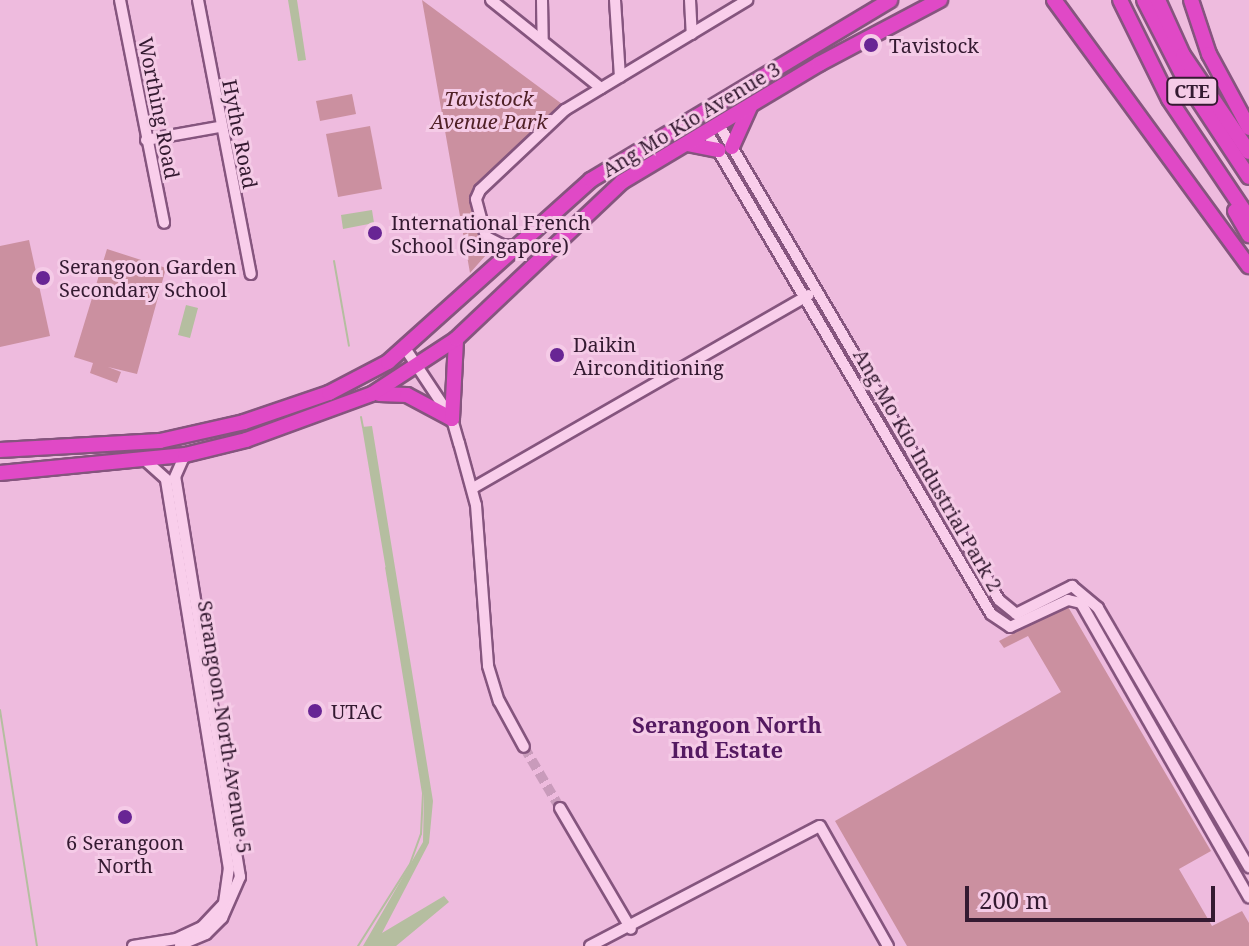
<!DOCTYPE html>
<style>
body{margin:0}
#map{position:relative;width:1249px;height:946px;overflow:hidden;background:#eebbde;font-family:"Noto Serif",serif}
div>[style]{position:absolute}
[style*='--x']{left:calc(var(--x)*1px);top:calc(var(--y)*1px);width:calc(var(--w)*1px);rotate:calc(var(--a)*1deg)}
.green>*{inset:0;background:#cb90a0}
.water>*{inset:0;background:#b5bea0}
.stream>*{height:2px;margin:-1px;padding:0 1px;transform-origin:1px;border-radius:1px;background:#b5bea0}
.minor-tunnel>*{height:10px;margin-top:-5px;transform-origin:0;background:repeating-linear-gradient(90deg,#c99bbb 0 10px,transparent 0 15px)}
.roads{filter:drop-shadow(2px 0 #85557e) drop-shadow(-2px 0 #85557e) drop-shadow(0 2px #85557e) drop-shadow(0 -2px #85557e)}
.minor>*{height:10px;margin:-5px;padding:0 5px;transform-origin:5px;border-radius:5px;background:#f9ceeb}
.highway>*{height:14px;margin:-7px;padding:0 7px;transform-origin:7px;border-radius:7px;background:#e049c6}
.dots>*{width:22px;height:22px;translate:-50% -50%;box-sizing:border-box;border:4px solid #f5cbe7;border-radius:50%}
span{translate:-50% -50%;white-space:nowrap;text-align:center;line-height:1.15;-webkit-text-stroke:6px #f5cbe7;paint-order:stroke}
.shield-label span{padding:2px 6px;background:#f5cbe7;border:2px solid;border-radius:6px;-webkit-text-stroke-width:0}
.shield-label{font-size:18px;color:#341a31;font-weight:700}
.poi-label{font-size:20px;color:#341a31}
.left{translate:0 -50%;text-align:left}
.park-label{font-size:20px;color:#502127;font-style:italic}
.street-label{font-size:20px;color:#341a31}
.neighbourhood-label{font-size:22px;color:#541961;font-weight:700}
.scale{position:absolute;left:965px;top:886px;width:250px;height:36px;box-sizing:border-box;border:4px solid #341a31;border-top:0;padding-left:10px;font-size:24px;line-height:28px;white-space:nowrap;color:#341a31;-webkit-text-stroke:6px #f5cbe7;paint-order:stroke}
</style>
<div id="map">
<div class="green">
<div style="clip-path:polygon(422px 0,562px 104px,473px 191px,479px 236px,494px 246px,470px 273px)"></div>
<div style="clip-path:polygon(352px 94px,356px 114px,320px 121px,316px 101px)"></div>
<div style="clip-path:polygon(370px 126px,382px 189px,338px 197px,326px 134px)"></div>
<div style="clip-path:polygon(29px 240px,50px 336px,0 347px,0 246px)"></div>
<div style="clip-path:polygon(107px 249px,166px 268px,137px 374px,108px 367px,121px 372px,117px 383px,90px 373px,93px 363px,74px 357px)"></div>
<div style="clip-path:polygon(1067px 605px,1211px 851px,1179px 869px,1212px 926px,1242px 911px,1249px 923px,1249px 946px,907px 946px,835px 821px,1061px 692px,1028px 636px,1004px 648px,999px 641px)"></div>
</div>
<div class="water">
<div style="clip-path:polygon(288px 0,297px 0,306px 60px,298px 61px)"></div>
<div style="clip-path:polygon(372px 210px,374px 223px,343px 229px,341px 215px)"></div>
<div style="clip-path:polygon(186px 305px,198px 308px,190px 338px,178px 335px)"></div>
<div style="clip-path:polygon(372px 426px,433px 801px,429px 843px,382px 933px,444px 896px,449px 902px,396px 946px,363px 946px,423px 842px,424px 796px,362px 427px)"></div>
</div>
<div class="stream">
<div style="--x:334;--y:261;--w:86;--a:80"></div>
<div style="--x:361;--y:417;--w:10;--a:79"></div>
<div style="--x:0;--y:710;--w:239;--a:81.1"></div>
<div style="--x:358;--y:946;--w:97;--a:-57.6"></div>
<div style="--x:410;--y:864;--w:32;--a:-70"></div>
<div style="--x:421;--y:834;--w:41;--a:-87.2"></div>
<div style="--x:423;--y:793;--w:228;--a:-99.3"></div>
</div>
<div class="minor-tunnel">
<div style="--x:524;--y:747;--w:71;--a:59.5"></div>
</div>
<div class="roads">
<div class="minor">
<div style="--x:120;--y:0;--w:227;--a:78.8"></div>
<div style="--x:198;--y:0;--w:279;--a:79.1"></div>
<div style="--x:491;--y:0;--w:141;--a:38.7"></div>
<div style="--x:542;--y:0;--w:39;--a:89"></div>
<div style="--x:615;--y:0;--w:77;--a:86.3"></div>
<div style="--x:690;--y:0;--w:34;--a:87"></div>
<div style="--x:719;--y:125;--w:551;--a:59.48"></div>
<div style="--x:999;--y:600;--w:22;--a:39"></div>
<div style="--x:1016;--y:614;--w:63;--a:-26.6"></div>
<div style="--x:1072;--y:586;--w:34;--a:40"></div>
<div style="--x:1098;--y:608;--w:300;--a:59.8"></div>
<div style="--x:707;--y:132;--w:559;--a:59.49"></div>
<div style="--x:991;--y:614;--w:23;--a:34"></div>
<div style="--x:1010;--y:627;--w:64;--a:-25"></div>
<div style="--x:1068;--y:600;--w:13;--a:13"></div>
<div style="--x:1081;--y:603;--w:339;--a:60.3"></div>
<div style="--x:146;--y:140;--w:74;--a:-10.1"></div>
<div style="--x:517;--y:245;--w:15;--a:180"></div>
<div style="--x:502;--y:245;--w:18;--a:-153"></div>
<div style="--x:486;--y:237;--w:39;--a:-105"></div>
<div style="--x:476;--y:199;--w:10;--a:-66"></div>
<div style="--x:480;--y:190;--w:117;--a:-43.3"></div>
<div style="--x:565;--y:110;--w:213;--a:-31.1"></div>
<div style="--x:405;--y:348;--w:85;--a:56.5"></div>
<div style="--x:452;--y:419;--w:25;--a:74"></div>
<div style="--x:459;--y:443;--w:64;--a:74.7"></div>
<div style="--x:476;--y:505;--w:161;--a:85.7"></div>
<div style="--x:488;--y:666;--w:37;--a:73"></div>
<div style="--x:499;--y:701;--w:52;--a:61.5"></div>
<div style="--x:473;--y:488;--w:387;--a:-29.9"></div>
<div style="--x:560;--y:808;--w:140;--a:59.6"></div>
<div style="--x:180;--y:945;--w:28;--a:-23"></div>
<div style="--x:206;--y:934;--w:23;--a:-45"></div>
<div style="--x:222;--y:918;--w:45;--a:-66.3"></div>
<div style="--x:240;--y:877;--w:405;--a:-99.2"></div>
<div style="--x:175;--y:477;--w:24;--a:-66"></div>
<div style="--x:133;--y:946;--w:44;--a:-9.2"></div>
<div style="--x:176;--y:939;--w:29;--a:-25"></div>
<div style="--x:202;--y:927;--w:33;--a:-47"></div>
<div style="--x:224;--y:903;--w:34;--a:-82"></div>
<div style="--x:229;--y:869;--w:395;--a:-99.2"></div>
<div style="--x:166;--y:479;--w:27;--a:-138"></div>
<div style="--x:590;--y:946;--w:259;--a:-27.6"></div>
<div style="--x:820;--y:826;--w:138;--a:60.5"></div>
</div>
<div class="highway">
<div style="--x:1054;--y:0;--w:330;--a:53.8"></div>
<div style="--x:1120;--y:0;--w:110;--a:63.7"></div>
<div style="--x:1169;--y:99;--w:143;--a:56.1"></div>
<div style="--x:1144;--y:0;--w:90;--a:62.9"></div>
<div style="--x:1185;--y:80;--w:116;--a:56.6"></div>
<div style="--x:1158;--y:0;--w:60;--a:65.6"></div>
<div style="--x:1183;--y:55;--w:117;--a:55.8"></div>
<div style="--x:1191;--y:0;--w:57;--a:71.6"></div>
<div style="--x:1209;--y:54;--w:84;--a:61.6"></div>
<div style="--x:687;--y:144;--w:32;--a:11"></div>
<div style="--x:732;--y:147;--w:44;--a:-65.8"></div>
<div style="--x:1235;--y:211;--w:28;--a:60"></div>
<div style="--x:379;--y:394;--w:28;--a:2"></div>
<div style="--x:407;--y:395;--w:51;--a:28.1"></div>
<div style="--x:452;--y:419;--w:80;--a:-87.1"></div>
<div style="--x:0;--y:450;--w:160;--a:-3.2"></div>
<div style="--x:160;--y:441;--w:86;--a:-12.7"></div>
<div style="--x:244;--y:422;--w:90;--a:-18.8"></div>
<div style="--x:329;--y:393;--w:67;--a:-27.7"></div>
<div style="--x:388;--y:362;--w:273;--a:-41.9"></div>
<div style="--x:591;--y:180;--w:349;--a:-31"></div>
<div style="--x:0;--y:473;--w:186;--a:-5.6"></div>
<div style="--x:185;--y:455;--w:63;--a:-13.8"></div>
<div style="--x:246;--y:440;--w:134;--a:-20.1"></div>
<div style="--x:372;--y:394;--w:100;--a:-33.2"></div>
<div style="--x:456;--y:339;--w:228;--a:-43.4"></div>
<div style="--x:622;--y:182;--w:230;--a:-30.9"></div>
<div style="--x:819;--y:64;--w:137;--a:-27.9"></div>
</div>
</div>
<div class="dots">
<div style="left:871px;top:45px;background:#682594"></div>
<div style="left:375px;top:233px;background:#682594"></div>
<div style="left:43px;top:278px;background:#682594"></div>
<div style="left:557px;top:355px;background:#682594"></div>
<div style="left:315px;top:711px;background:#682594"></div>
<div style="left:125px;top:817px;background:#682594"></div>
</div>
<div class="shield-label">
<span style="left:1192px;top:91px">CTE</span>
</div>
<div class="poi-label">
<span class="left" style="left:889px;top:45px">Tavistock</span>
<span class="left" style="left:391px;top:234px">International French<br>School (Singapore)</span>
<span class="left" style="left:59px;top:278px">Serangoon Garden<br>Secondary School</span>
<span class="left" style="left:573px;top:356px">Daikin<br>Airconditioning</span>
<span class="left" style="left:331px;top:711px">UTAC</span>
<span style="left:125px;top:854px">6 Serangoon<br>North</span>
</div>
<div class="park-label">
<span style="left:489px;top:110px">Tavistock<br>Avenue Park</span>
</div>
<div class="street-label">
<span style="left:159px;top:108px;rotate:79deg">Worthing Road</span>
<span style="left:691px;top:119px;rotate:-31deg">Ang Mo Kio Avenue 3</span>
<span style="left:240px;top:134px;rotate:79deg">Hythe Road</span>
<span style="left:928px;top:470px;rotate:60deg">Ang Mo Kio Industrial Park 2</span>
<span style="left:225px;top:727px;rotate:81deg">Serangoon North Avenue 5</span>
</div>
<div class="neighbourhood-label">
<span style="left:727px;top:737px">Serangoon North<br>Ind Estate</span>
</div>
<div class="scale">200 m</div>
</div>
